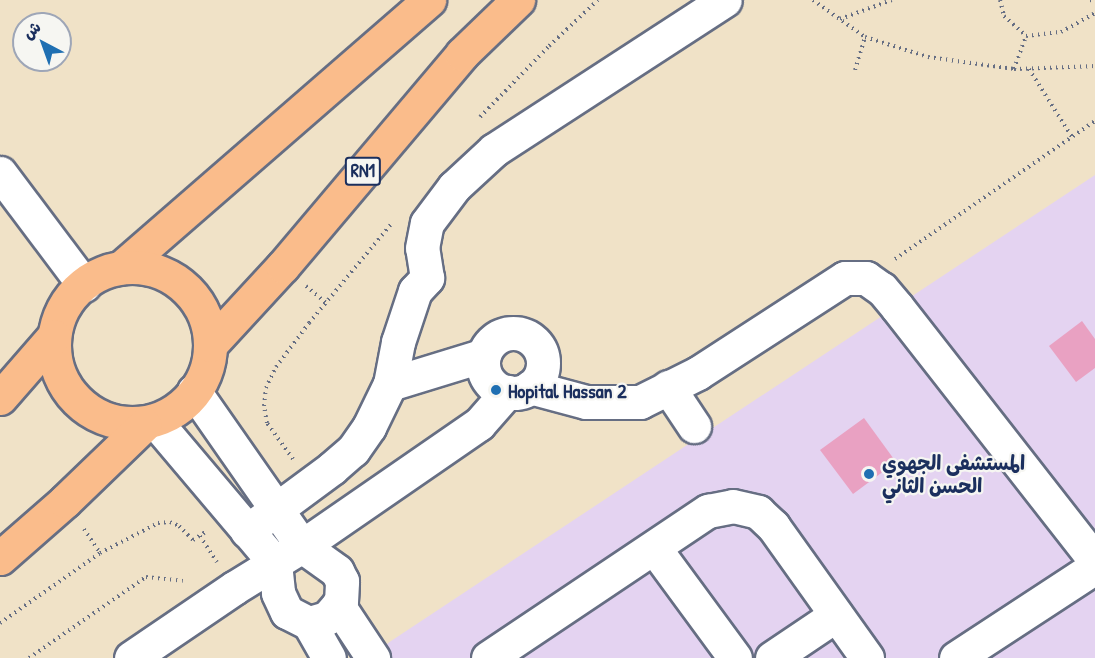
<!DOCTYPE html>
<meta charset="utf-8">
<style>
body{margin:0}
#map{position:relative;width:1095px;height:658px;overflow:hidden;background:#f0e2c7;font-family:"Patrick Hand","Playpen Sans Arabic",sans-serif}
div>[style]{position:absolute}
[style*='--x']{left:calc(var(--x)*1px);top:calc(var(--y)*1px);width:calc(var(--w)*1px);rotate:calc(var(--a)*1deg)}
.built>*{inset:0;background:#e4d3f1}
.building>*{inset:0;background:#e9a1c2}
.path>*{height:4px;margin-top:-2px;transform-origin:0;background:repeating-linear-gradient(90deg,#666e83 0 1.5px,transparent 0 6px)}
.roads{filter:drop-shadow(2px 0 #666e83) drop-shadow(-2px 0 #666e83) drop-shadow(0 2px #666e83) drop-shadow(0 -2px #666e83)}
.minor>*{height:33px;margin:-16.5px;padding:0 16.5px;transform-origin:16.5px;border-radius:16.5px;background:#fff}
.minor>.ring{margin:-16.5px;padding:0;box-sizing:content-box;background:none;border:33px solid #fff;border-radius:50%}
.highway>*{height:33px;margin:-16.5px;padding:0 16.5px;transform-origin:16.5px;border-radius:16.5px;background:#fabc8b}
.highway>.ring{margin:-16.5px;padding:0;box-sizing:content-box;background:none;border:33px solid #fabc8b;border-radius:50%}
.dots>*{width:16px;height:16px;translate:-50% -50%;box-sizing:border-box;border:3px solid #f6f6f2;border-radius:50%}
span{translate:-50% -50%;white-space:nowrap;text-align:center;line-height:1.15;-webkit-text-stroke:4.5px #f6f6f2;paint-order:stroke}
.shield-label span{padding:2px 4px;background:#f6f6f2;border:2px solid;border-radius:4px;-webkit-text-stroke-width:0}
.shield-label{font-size:18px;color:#1b2f5e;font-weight:700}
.poi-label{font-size:20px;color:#1b2f5e;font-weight:700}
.left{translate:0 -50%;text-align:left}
.north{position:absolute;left:12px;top:12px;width:60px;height:60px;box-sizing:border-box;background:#f6f6f2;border:2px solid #9ea6b7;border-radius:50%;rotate:319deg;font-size:16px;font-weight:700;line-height:24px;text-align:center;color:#1b2f5e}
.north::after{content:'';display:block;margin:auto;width:21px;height:27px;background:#1f6fb2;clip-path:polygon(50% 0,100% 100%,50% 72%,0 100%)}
</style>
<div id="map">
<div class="built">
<div style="clip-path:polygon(1095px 175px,1095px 658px,369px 658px,391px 641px)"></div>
</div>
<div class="building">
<div style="clip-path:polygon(1082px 321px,1095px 339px,1095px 368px,1076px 382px,1049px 346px)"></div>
<div style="clip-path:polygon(864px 418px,896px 462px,853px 494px,820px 450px)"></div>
</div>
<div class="path">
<div style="--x:813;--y:0;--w:64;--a:35.4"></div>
<div style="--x:865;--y:37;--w:66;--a:17.6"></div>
<div style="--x:928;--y:57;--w:87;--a:7.9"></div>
<div style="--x:1014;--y:69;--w:81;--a:-2.1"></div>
<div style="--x:1000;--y:0;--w:16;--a:76"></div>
<div style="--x:1004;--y:16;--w:30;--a:42"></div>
<div style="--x:1026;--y:36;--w:35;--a:-7"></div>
<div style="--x:1061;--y:32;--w:39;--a:-29"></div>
<div style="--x:1090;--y:0;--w:5;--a:11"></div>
<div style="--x:840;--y:19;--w:55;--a:-20.1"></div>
<div style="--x:1014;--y:69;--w:35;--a:-70"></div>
<div style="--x:1029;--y:69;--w:80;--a:57.7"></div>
<div style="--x:855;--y:70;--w:34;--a:-73"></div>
<div style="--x:480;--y:117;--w:99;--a:-45.8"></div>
<div style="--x:549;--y:46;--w:67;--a:-43.2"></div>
<div style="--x:895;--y:259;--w:243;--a:-34.6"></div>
<div style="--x:306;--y:286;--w:26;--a:40"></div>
<div style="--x:293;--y:459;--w:44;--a:-125.8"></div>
<div style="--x:267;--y:423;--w:17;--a:-100"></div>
<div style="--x:264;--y:406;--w:18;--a:-84"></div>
<div style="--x:266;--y:388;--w:23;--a:-65"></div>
<div style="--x:276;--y:367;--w:55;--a:-53.1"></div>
<div style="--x:309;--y:323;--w:131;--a:-50.3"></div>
<div style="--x:84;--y:529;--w:29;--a:56"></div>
<div style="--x:200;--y:536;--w:31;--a:57"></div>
<div style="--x:0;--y:623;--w:122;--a:-35"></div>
<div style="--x:100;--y:553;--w:65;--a:-27.3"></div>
<div style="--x:158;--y:523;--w:12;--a:-5"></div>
<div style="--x:170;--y:522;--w:10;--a:24"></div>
<div style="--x:179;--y:526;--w:20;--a:45"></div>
<div style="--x:193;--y:540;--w:17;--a:-33"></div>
<div style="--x:29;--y:658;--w:142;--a:-34.7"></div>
<div style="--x:146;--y:577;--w:37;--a:6"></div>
</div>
<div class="roads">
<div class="minor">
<div style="--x:0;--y:173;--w:140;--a:53.1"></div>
<div class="ring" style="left:483px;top:333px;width:27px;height:27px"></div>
<div style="--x:390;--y:384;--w:98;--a:-17.1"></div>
<div style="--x:530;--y:387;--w:58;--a:15"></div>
<div style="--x:586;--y:402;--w:54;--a:0"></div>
<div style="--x:640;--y:402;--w:65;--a:-26.6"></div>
<div style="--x:698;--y:373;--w:175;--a:-32.9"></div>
<div style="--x:845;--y:278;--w:21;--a:0"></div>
<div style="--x:866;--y:278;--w:19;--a:35"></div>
<div style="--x:882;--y:289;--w:23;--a:50"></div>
<div style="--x:897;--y:307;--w:321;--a:52"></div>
<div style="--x:668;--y:387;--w:47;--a:56.3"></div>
<div style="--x:155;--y:421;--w:186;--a:49.8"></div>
<div style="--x:275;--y:563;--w:30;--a:84"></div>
<div style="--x:278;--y:593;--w:21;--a:65"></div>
<div style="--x:287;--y:612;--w:25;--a:27"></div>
<div style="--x:309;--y:623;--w:19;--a:-16"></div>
<div style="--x:327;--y:618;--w:21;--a:-49"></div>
<div style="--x:341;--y:602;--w:21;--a:-87"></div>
<div style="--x:342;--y:581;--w:11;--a:-117"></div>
<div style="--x:337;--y:571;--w:43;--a:-144.5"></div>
<div style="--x:302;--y:546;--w:189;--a:-124.9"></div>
<div style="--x:247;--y:531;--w:106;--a:-36.5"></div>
<div style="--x:332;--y:468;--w:28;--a:-41"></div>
<div style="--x:353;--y:450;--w:28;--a:-55"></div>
<div style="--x:369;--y:427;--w:48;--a:-64"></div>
<div style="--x:390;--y:384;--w:43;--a:-79.2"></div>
<div style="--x:398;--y:342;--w:54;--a:-71.6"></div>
<div style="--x:415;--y:291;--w:18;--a:-47"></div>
<div style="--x:427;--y:278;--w:30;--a:-99"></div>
<div style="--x:422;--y:248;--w:25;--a:-79"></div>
<div style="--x:427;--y:223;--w:45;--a:-53.1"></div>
<div style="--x:454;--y:187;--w:54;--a:-42.8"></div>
<div style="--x:494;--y:150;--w:275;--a:-33"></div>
<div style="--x:655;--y:549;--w:135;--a:53.7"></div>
<div style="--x:338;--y:605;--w:64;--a:56.6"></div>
<div style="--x:309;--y:623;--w:40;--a:60.3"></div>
<div style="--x:131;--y:658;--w:125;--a:-34.2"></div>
<div style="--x:234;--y:588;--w:80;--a:-31.7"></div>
<div style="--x:302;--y:546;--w:215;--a:-34.6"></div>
<div style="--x:479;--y:424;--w:43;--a:-48.8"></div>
<div style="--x:488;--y:658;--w:265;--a:-33.8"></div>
<div style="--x:708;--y:511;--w:25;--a:-11"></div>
<div style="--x:733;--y:506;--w:26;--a:13"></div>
<div style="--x:758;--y:512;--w:21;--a:43"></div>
<div style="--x:773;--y:526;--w:162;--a:54.5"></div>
<div style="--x:772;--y:658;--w:77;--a:-33.9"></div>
<div style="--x:956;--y:658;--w:166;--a:-33.2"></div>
</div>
<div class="highway">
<div style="--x:122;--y:267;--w:407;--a:-41"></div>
<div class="ring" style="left:54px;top:267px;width:123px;height:123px"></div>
<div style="--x:210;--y:345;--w:108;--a:-47.3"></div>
<div style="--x:283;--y:266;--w:277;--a:-49.8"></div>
<div style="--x:462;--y:54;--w:78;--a:-44"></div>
<div style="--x:0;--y:398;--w:82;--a:-48.9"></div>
<div style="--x:0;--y:558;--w:86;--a:-41.2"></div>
<div style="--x:65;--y:501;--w:110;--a:-43.9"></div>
</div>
</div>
<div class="dots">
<div style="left:496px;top:390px;background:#1f6fb2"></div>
<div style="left:869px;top:474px;background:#1f6fb2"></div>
</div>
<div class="shield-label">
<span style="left:363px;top:171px">RN1</span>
</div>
<div class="poi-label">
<span class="left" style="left:508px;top:390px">Hopital Hassan 2</span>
<span class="left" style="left:882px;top:474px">المستشفى الجهوي<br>الحسن الثاني</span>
</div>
<div class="north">ش</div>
</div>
